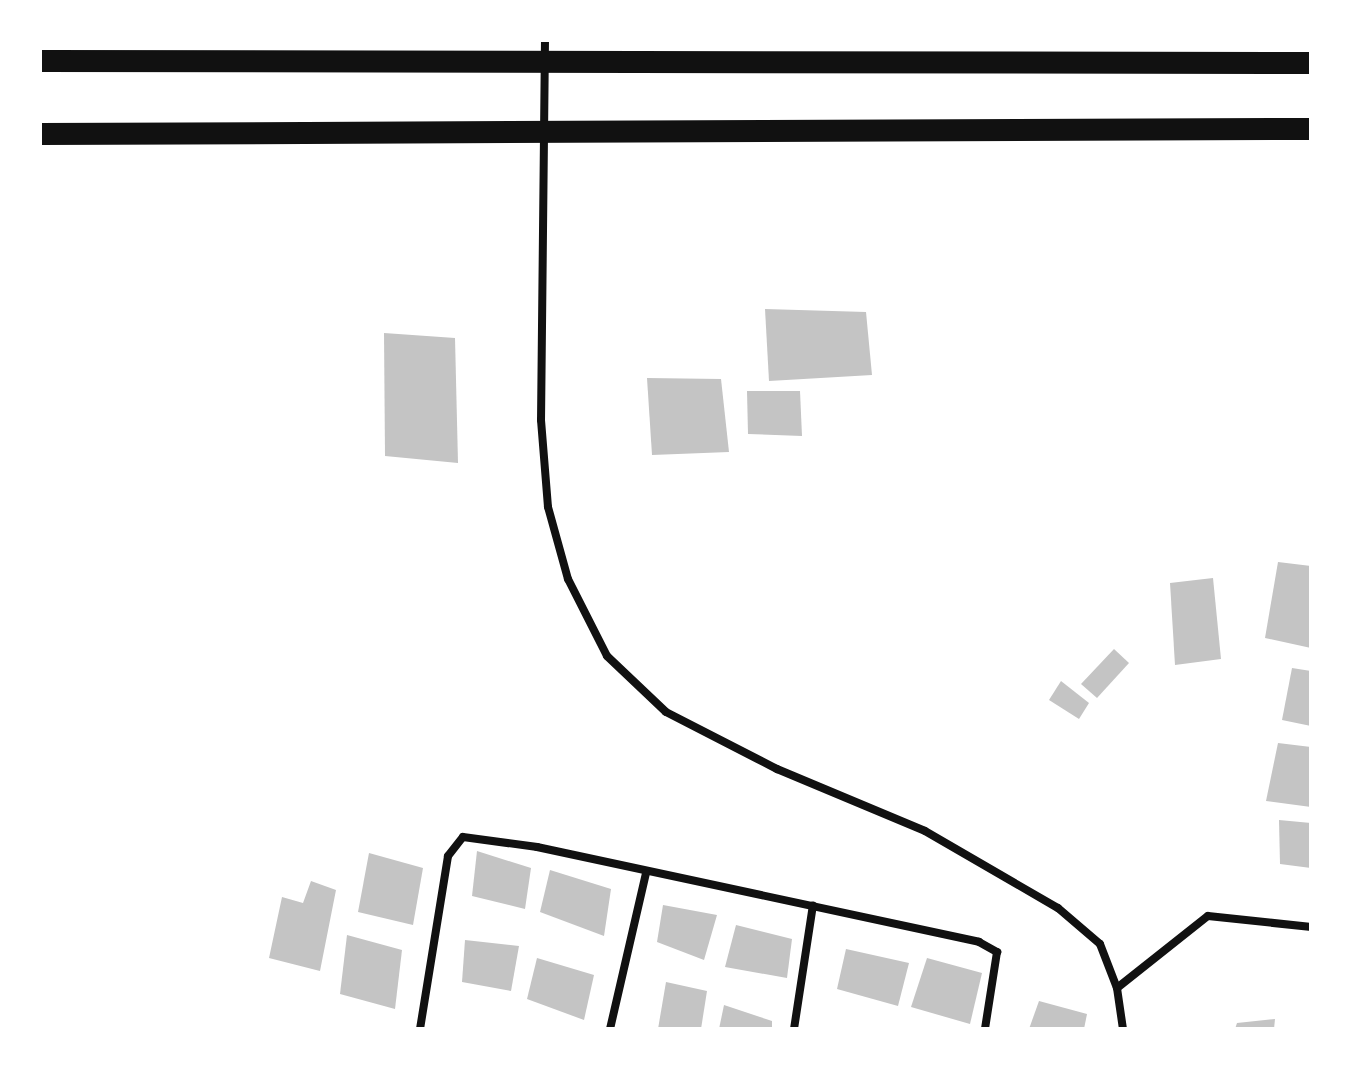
<!DOCTYPE html>
<style>
body{margin:0}
#map{position:relative;width:1351px;height:1069px;overflow:hidden;background:#fff;font-family:Helvetica,sans-serif}
div>[style]{position:absolute}
[style*='--x']{left:calc(var(--x)*1px);top:calc(var(--y)*1px);width:calc(var(--w)*1px);rotate:calc(var(--a)*1deg)}
.building>*{inset:0;background:#c4c4c4}
.minor>*{height:8px;margin:-4px;padding:0 4px;transform-origin:4px;border-radius:4px;background:#111}
.trunk>*{height:22px;margin:-11px;padding:0 11px;transform-origin:11px;border-radius:11px;background:#111}
span{translate:-50% -50%;white-space:nowrap;text-align:center;line-height:1.15;-webkit-text-stroke:8px #fff;paint-order:stroke}
.frame{position:absolute;inset:0;border:42px solid #fff;pointer-events:none}
</style>
<div id="map">
<div class="building">
<div style="clip-path:polygon(765px 309px,866px 312px,872px 375px,769px 381px)"></div>
<div style="clip-path:polygon(384px 333px,455px 338px,458px 463px,385px 456px)"></div>
<div style="clip-path:polygon(647px 378px,721px 379px,729px 452px,652px 455px)"></div>
<div style="clip-path:polygon(747px 391px,800px 391px,802px 436px,748px 434px)"></div>
<div style="clip-path:polygon(1278px 562px,1311px 566px,1311px 648px,1265px 638px)"></div>
<div style="clip-path:polygon(1213px 578px,1221px 659px,1175px 665px,1170px 583px)"></div>
<div style="clip-path:polygon(1114px 649px,1129px 663px,1097px 698px,1081px 684px)"></div>
<div style="clip-path:polygon(1292px 668px,1311px 671px,1311px 726px,1282px 720px)"></div>
<div style="clip-path:polygon(1061px 681px,1089px 703px,1079px 719px,1049px 700px)"></div>
<div style="clip-path:polygon(1278px 743px,1311px 747px,1311px 807px,1266px 801px)"></div>
<div style="clip-path:polygon(1279px 820px,1311px 823px,1311px 868px,1280px 864px)"></div>
<div style="clip-path:polygon(477px 851px,531px 868px,525px 909px,472px 896px)"></div>
<div style="clip-path:polygon(369px 853px,423px 868px,413px 925px,358px 912px)"></div>
<div style="clip-path:polygon(550px 870px,611px 889px,604px 936px,540px 912px)"></div>
<div style="clip-path:polygon(311px 881px,336px 890px,320px 971px,269px 958px,282px 897px,303px 903px)"></div>
<div style="clip-path:polygon(663px 905px,717px 915px,704px 960px,657px 942px)"></div>
<div style="clip-path:polygon(736px 925px,792px 939px,787px 978px,725px 967px)"></div>
<div style="clip-path:polygon(347px 935px,402px 950px,395px 1009px,340px 994px)"></div>
<div style="clip-path:polygon(465px 940px,519px 946px,511px 991px,462px 982px)"></div>
<div style="clip-path:polygon(846px 949px,909px 963px,898px 1006px,837px 989px)"></div>
<div style="clip-path:polygon(537px 958px,594px 975px,584px 1020px,527px 999px)"></div>
<div style="clip-path:polygon(927px 958px,982px 973px,970px 1024px,911px 1007px)"></div>
<div style="clip-path:polygon(666px 982px,707px 991px,701px 1029px,658px 1029px)"></div>
<div style="clip-path:polygon(1039px 1001px,1087px 1014px,1084px 1029px,1029px 1029px)"></div>
<div style="clip-path:polygon(724px 1005px,772px 1021px,772px 1029px,719px 1029px)"></div>
<div style="clip-path:polygon(1275px 1019px,1274px 1029px,1235px 1029px,1237px 1023px)"></div>
</div>
<div class="minor">
<div style="--x:545;--y:40;--w:380;--a:90.6"></div>
<div style="--x:541;--y:420;--w:87;--a:85.4"></div>
<div style="--x:548;--y:507;--w:75;--a:74.5"></div>
<div style="--x:568;--y:579;--w:86;--a:63.1"></div>
<div style="--x:607;--y:656;--w:81;--a:43.5"></div>
<div style="--x:666;--y:712;--w:125;--a:27.2"></div>
<div style="--x:777;--y:769;--w:160;--a:22.7"></div>
<div style="--x:925;--y:831;--w:154;--a:30.1"></div>
<div style="--x:1058;--y:908;--w:55;--a:40.6"></div>
<div style="--x:1100;--y:944;--w:47;--a:68.9"></div>
<div style="--x:1117;--y:988;--w:41;--a:81.7"></div>
<div style="--x:1117;--y:988;--w:116;--a:-38.4"></div>
<div style="--x:1208;--y:916;--w:104;--a:6.1"></div>
<div style="--x:420;--y:1029;--w:175;--a:-80.8"></div>
<div style="--x:448;--y:856;--w:24;--a:-52"></div>
<div style="--x:463;--y:837;--w:75;--a:7.7"></div>
<div style="--x:537;--y:847;--w:452;--a:12.1"></div>
<div style="--x:979;--y:942;--w:21;--a:29"></div>
<div style="--x:997;--y:952;--w:78;--a:98.9"></div>
<div style="--x:610;--y:1029;--w:160;--a:-77"></div>
<div style="--x:794;--y:1029;--w:125;--a:-81.3"></div>
</div>
<div class="trunk">
<div style="--x:40;--y:61;--w:1271;--a:0.09"></div>
<div style="--x:40;--y:134;--w:1271;--a:-0.23"></div>
</div>
<div class="frame"></div>
</div>
